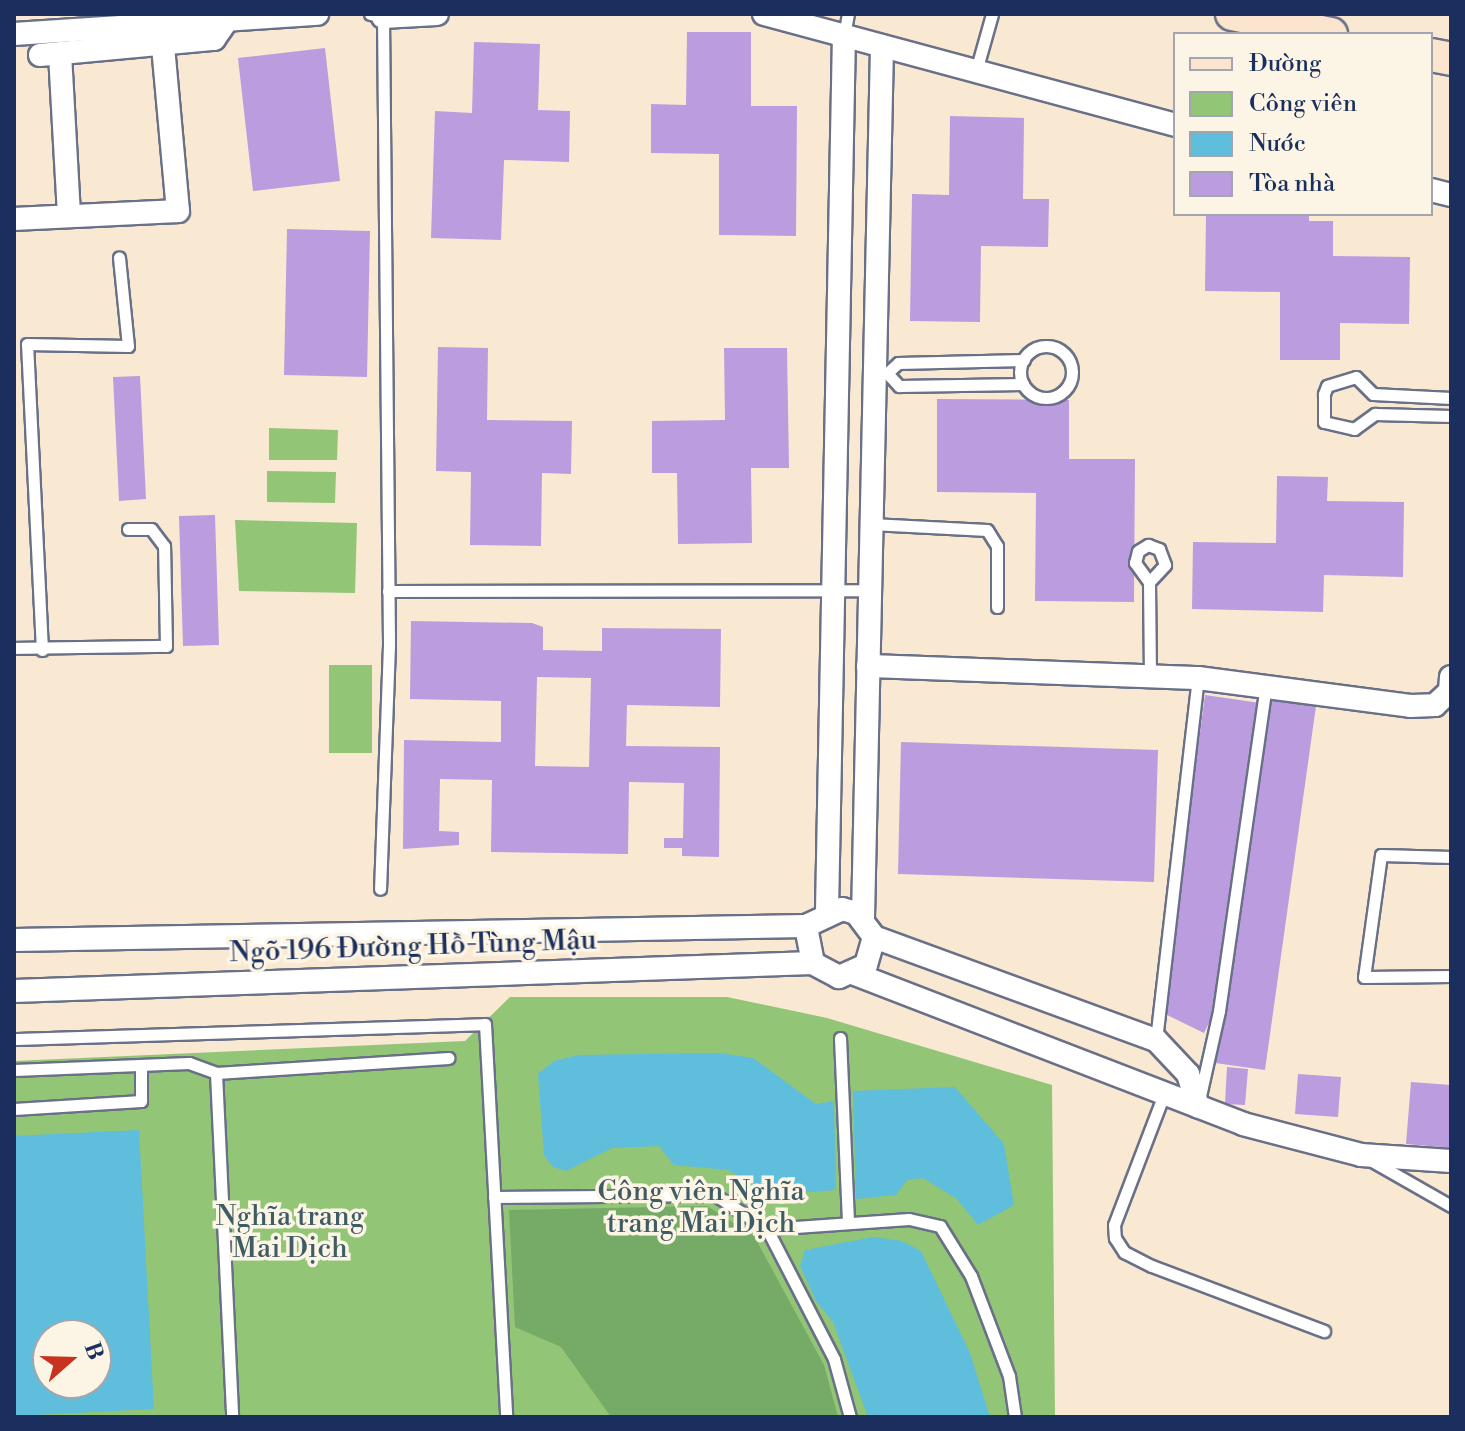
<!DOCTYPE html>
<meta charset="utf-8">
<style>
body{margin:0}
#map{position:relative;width:1465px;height:1431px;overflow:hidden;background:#f9e9d3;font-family:"Libre Bodoni",serif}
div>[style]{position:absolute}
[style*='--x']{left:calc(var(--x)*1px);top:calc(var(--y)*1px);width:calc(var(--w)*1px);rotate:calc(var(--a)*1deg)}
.green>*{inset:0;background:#92c576}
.forest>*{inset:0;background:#75aa67}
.water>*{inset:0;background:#5ebedc}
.building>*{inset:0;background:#bb9cdf}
.roads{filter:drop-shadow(2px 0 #697087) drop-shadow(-2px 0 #697087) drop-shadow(0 2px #697087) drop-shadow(0 -2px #697087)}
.lane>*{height:11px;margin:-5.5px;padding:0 5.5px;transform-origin:5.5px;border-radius:5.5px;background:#fff}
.lane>.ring{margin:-5.5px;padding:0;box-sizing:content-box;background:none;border:11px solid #fff;border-radius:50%}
.street>*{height:22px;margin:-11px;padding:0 11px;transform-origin:11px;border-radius:11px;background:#fff}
.secondary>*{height:32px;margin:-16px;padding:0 16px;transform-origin:16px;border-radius:16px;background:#fce5cf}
span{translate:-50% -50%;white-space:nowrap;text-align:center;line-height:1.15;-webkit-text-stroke:7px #fcf5e5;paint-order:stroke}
.street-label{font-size:28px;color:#1b2f5e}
.park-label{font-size:28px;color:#3f5c65}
.frame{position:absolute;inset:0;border:16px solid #1b2f5e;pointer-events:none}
.legend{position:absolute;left:1173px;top:32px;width:260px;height:184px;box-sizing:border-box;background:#fcf5e5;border:2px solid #a2a6af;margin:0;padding:10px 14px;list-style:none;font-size:24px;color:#1b2f5e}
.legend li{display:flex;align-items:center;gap:16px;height:40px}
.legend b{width:40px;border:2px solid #a2a6af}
.north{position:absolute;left:32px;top:1319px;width:80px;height:80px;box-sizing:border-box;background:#fcf5e5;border:2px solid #a2a6af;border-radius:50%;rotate:70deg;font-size:22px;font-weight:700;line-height:32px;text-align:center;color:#1b2f5e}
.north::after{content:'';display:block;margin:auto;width:28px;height:36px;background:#c8321e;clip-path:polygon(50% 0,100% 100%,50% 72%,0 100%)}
</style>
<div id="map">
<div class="green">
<div style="clip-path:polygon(269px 428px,338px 430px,337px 460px,269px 460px)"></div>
<div style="clip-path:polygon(267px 471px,336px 472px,335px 503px,267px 502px)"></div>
<div style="clip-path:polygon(235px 520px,357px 523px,355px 593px,239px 591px)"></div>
<div style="clip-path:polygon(329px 665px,372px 665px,372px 753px,329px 753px)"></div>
<div style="clip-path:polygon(evenodd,510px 997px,727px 997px,827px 1018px,1052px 1085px,1055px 1417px,14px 1417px,14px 1061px,465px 1041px,510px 997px,48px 1335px,96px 1335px,96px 1383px,48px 1383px,48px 1335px)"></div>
</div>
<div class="forest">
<div style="clip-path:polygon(707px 1206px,754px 1236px,824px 1365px,838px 1417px,611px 1417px,561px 1347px,515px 1327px,509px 1210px)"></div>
</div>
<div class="water">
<div style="clip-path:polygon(719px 1053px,753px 1058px,816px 1104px,834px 1101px,836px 1190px,781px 1194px,760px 1189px,728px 1170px,674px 1165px,659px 1146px,612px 1148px,566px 1171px,553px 1167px,544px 1155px,538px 1074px,554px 1061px,579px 1055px)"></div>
<div style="clip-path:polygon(955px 1087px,1004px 1144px,1014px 1205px,978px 1225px,957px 1199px,923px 1178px,907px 1180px,896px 1195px,856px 1199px,853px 1091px)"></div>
<div style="clip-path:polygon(evenodd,139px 1130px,154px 1409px,14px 1416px,14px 1136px,139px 1130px,48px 1335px,96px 1335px,96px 1383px,48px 1383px,48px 1335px)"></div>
<div style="clip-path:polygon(873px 1237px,902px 1241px,921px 1251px,970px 1353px,990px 1417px,868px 1417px,833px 1322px,816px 1301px,800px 1266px,805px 1250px)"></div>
</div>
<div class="building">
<div style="clip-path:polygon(687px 32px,751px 32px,751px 106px,797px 106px,796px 236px,719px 235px,719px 154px,651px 153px,651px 104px,686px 105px)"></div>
<div style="clip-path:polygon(474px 42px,540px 44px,538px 110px,570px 111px,569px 162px,504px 160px,501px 240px,431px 238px,435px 111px,472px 113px)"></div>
<div style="clip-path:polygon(325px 48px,340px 181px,253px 191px,238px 58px)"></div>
<div style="clip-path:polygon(950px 116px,1024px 118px,1023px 199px,1049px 199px,1048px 247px,981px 246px,980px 322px,910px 321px,912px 194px,949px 195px)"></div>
<div style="clip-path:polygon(1206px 214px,1309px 214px,1309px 221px,1333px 221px,1333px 256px,1410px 257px,1409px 324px,1340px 323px,1340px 360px,1280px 360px,1280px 292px,1205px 291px)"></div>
<div style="clip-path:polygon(287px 229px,370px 231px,367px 377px,284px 375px)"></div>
<div style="clip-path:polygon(438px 347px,488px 348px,487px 420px,572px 421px,571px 474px,542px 473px,541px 546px,470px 545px,471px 472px,436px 471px)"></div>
<div style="clip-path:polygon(724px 348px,787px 348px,789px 468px,751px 468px,752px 543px,678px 544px,677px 473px,652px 473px,652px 421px,725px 420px)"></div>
<div style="clip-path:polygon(140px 376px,146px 499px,119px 501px,113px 377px)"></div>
<div style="clip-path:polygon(937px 399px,1069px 400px,1069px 459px,1135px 459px,1134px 602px,1035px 601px,1036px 493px,937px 492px)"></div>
<div style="clip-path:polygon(1277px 476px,1328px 477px,1327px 501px,1404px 502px,1403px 577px,1324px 575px,1323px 612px,1192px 609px,1193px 542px,1276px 543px)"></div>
<div style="clip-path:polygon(215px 515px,219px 645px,183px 646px,179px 516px)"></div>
<div style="clip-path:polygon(evenodd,411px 621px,532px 623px,543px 627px,543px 650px,602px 651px,602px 628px,721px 629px,720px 707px,627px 705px,626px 746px,720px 747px,719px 857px,682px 856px,682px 848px,664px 848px,664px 838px,683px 838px,684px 783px,629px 782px,628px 854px,491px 852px,492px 780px,440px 779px,439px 831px,459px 832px,459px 845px,403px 849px,404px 740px,501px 742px,501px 701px,410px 699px,411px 621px,537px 677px,591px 678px,589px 767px,535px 766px,537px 677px)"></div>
<div style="clip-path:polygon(1205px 695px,1260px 703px,1217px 1007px,1204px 1033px,1163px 1013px)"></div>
<div style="clip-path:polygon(1266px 699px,1316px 706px,1265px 1070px,1215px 1063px)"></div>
<div style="clip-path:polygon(901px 742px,1158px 750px,1154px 882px,898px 874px)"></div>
<div style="clip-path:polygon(1227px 1067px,1248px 1069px,1245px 1105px,1225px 1104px)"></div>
<div style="clip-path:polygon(1298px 1074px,1341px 1077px,1338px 1117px,1295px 1114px)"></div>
<div style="clip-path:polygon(1411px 1082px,1451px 1085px,1451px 1148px,1406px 1144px)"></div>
</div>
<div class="roads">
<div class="lane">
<div style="--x:370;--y:14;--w:13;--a:13"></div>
<div style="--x:383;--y:17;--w:628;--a:89.45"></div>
<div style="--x:389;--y:645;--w:244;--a:92.1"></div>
<div style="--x:844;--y:36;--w:22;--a:-80"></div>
<div style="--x:976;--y:71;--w:59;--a:-74.3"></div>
<div class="ring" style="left:1020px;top:346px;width:41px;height:41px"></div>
<div style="--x:874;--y:373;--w:13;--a:0"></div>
<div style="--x:887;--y:373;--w:18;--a:47"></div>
<div style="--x:899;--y:386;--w:124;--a:-0.9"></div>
<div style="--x:887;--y:373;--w:15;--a:-42"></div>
<div style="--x:898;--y:363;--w:126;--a:-1.4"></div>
<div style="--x:1451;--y:398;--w:78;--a:-177.1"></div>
<div style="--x:1373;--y:394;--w:24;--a:-135"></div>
<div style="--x:1356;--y:377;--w:30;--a:163"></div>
<div style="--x:1327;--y:386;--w:9;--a:111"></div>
<div style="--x:1324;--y:394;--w:28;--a:90"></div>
<div style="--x:1324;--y:422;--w:31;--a:13"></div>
<div style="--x:1354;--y:429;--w:26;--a:-36"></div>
<div style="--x:1375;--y:414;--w:76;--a:1.5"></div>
<div style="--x:871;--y:524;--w:116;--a:3"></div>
<div style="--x:987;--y:530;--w:19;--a:58"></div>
<div style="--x:997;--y:546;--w:61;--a:90"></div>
<div style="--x:1149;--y:582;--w:24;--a:-126"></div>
<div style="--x:1135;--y:563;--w:12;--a:-76"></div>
<div style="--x:1138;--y:551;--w:12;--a:-31"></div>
<div style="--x:1148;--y:545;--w:12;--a:20"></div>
<div style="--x:1159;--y:549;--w:17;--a:69"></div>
<div style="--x:1165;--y:565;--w:23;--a:133"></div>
<div style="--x:1149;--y:582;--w:94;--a:89.4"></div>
<div style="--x:388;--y:591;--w:482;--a:-0.1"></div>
<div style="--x:14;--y:648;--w:152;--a:-0.8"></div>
<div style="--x:166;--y:646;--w:100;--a:-91.1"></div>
<div style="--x:164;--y:546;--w:21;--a:-127"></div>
<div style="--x:151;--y:529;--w:23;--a:180"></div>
<div style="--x:42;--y:650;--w:306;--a:-92.8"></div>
<div style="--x:27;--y:344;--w:101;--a:1.1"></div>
<div style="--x:128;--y:346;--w:89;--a:-95.8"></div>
<div style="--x:1451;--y:857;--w:70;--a:-178.4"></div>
<div style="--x:1381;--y:855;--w:123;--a:97.9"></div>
<div style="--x:1364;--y:977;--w:87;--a:-0.7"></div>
<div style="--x:840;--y:1038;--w:185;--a:87.5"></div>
<div style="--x:14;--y:1039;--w:471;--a:-1.8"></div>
<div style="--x:485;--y:1024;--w:394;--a:86.9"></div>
<div style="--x:1156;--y:1040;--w:364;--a:-83.4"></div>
<div style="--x:14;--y:1070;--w:175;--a:-2.3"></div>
<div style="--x:189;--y:1063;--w:29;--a:20"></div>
<div style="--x:216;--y:1073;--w:233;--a:-3.7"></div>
<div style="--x:216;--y:1073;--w:344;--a:87.3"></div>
<div style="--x:1164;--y:1094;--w:140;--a:110.9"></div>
<div style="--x:1114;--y:1225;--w:13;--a:86"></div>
<div style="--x:1115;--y:1238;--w:17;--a:57"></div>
<div style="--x:1124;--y:1252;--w:31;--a:27"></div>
<div style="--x:1152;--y:1266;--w:184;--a:20.7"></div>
<div style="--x:1200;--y:1096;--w:87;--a:-77.4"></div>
<div style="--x:1219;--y:1011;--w:328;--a:-81.8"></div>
<div style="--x:14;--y:1109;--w:127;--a:-3.6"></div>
<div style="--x:141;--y:1101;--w:36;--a:-90"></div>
<div style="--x:1372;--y:1161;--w:91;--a:29.7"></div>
<div style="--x:494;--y:1197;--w:221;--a:-0.5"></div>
<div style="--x:715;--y:1195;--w:62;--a:33.2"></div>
<div style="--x:767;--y:1229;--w:142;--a:-4"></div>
<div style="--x:909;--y:1219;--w:32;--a:13"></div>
<div style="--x:940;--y:1226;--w:59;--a:58.2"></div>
<div style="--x:971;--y:1276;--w:107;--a:69.2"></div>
<div style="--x:1009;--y:1376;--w:41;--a:81.7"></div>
<div style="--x:767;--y:1229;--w:146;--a:62.7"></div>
<div style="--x:834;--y:1359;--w:60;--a:74.6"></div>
</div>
<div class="street">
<div style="--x:764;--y:14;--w:426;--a:15.1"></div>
<div style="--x:383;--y:17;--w:54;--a:-3.2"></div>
<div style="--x:14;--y:34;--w:304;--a:-3.8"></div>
<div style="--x:60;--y:54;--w:162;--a:86.8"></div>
<div style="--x:40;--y:55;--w:175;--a:-5.3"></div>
<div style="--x:214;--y:39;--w:21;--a:-55"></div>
<div style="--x:1431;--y:190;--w:21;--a:14"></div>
<div style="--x:14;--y:219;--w:164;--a:-2.8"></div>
<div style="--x:178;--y:211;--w:167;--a:-95.2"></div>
<div style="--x:868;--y:666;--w:330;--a:2.1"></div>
<div style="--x:1198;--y:678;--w:214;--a:7.5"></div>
<div style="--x:1410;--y:706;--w:25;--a:-2"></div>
<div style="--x:1435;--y:705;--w:21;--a:-43"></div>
<div style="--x:1450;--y:691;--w:14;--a:-86"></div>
<div style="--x:842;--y:909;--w:15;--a:16"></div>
<div style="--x:856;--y:913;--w:30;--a:53"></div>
<div style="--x:874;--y:937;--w:29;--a:106"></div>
<div style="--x:866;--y:965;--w:30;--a:156"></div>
<div style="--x:839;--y:977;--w:30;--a:-152"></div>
<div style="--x:813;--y:963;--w:38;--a:-101"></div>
<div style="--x:806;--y:926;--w:40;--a:-25"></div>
<div style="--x:827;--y:911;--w:875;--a:-88.89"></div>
<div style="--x:863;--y:918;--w:872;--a:-88.75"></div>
<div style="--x:874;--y:937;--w:300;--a:20.1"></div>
<div style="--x:1156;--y:1040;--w:47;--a:46.7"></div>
<div style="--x:1188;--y:1074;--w:34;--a:73"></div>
<div style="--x:14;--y:940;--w:792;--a:-1.01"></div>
<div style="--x:855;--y:974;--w:416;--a:21.1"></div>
<div style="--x:1243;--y:1124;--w:122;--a:14.7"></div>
<div style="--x:1361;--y:1155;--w:90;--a:3.8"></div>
<div style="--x:14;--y:991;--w:799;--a:-2.01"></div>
</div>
<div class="secondary">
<div style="--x:1232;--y:14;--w:101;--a:11.4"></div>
<div style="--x:1431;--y:55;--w:20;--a:11"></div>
</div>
</div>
<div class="street-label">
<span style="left:413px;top:947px;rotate:-2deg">Ngõ 196 Đường Hồ Tùng Mậu</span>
</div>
<div class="park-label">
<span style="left:701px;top:1208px">Công viên Nghĩa<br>trang Mai Dịch</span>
<span style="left:290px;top:1233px">Nghĩa trang<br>Mai Dịch</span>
</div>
<div class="frame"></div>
<ul class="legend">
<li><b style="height:10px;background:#fce5cf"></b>Đường</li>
<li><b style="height:22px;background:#92c576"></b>Công viên</li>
<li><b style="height:22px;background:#5ebedc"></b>Nước</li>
<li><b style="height:22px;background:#bb9cdf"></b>Tòa nhà</li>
</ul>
<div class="north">B</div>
</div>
